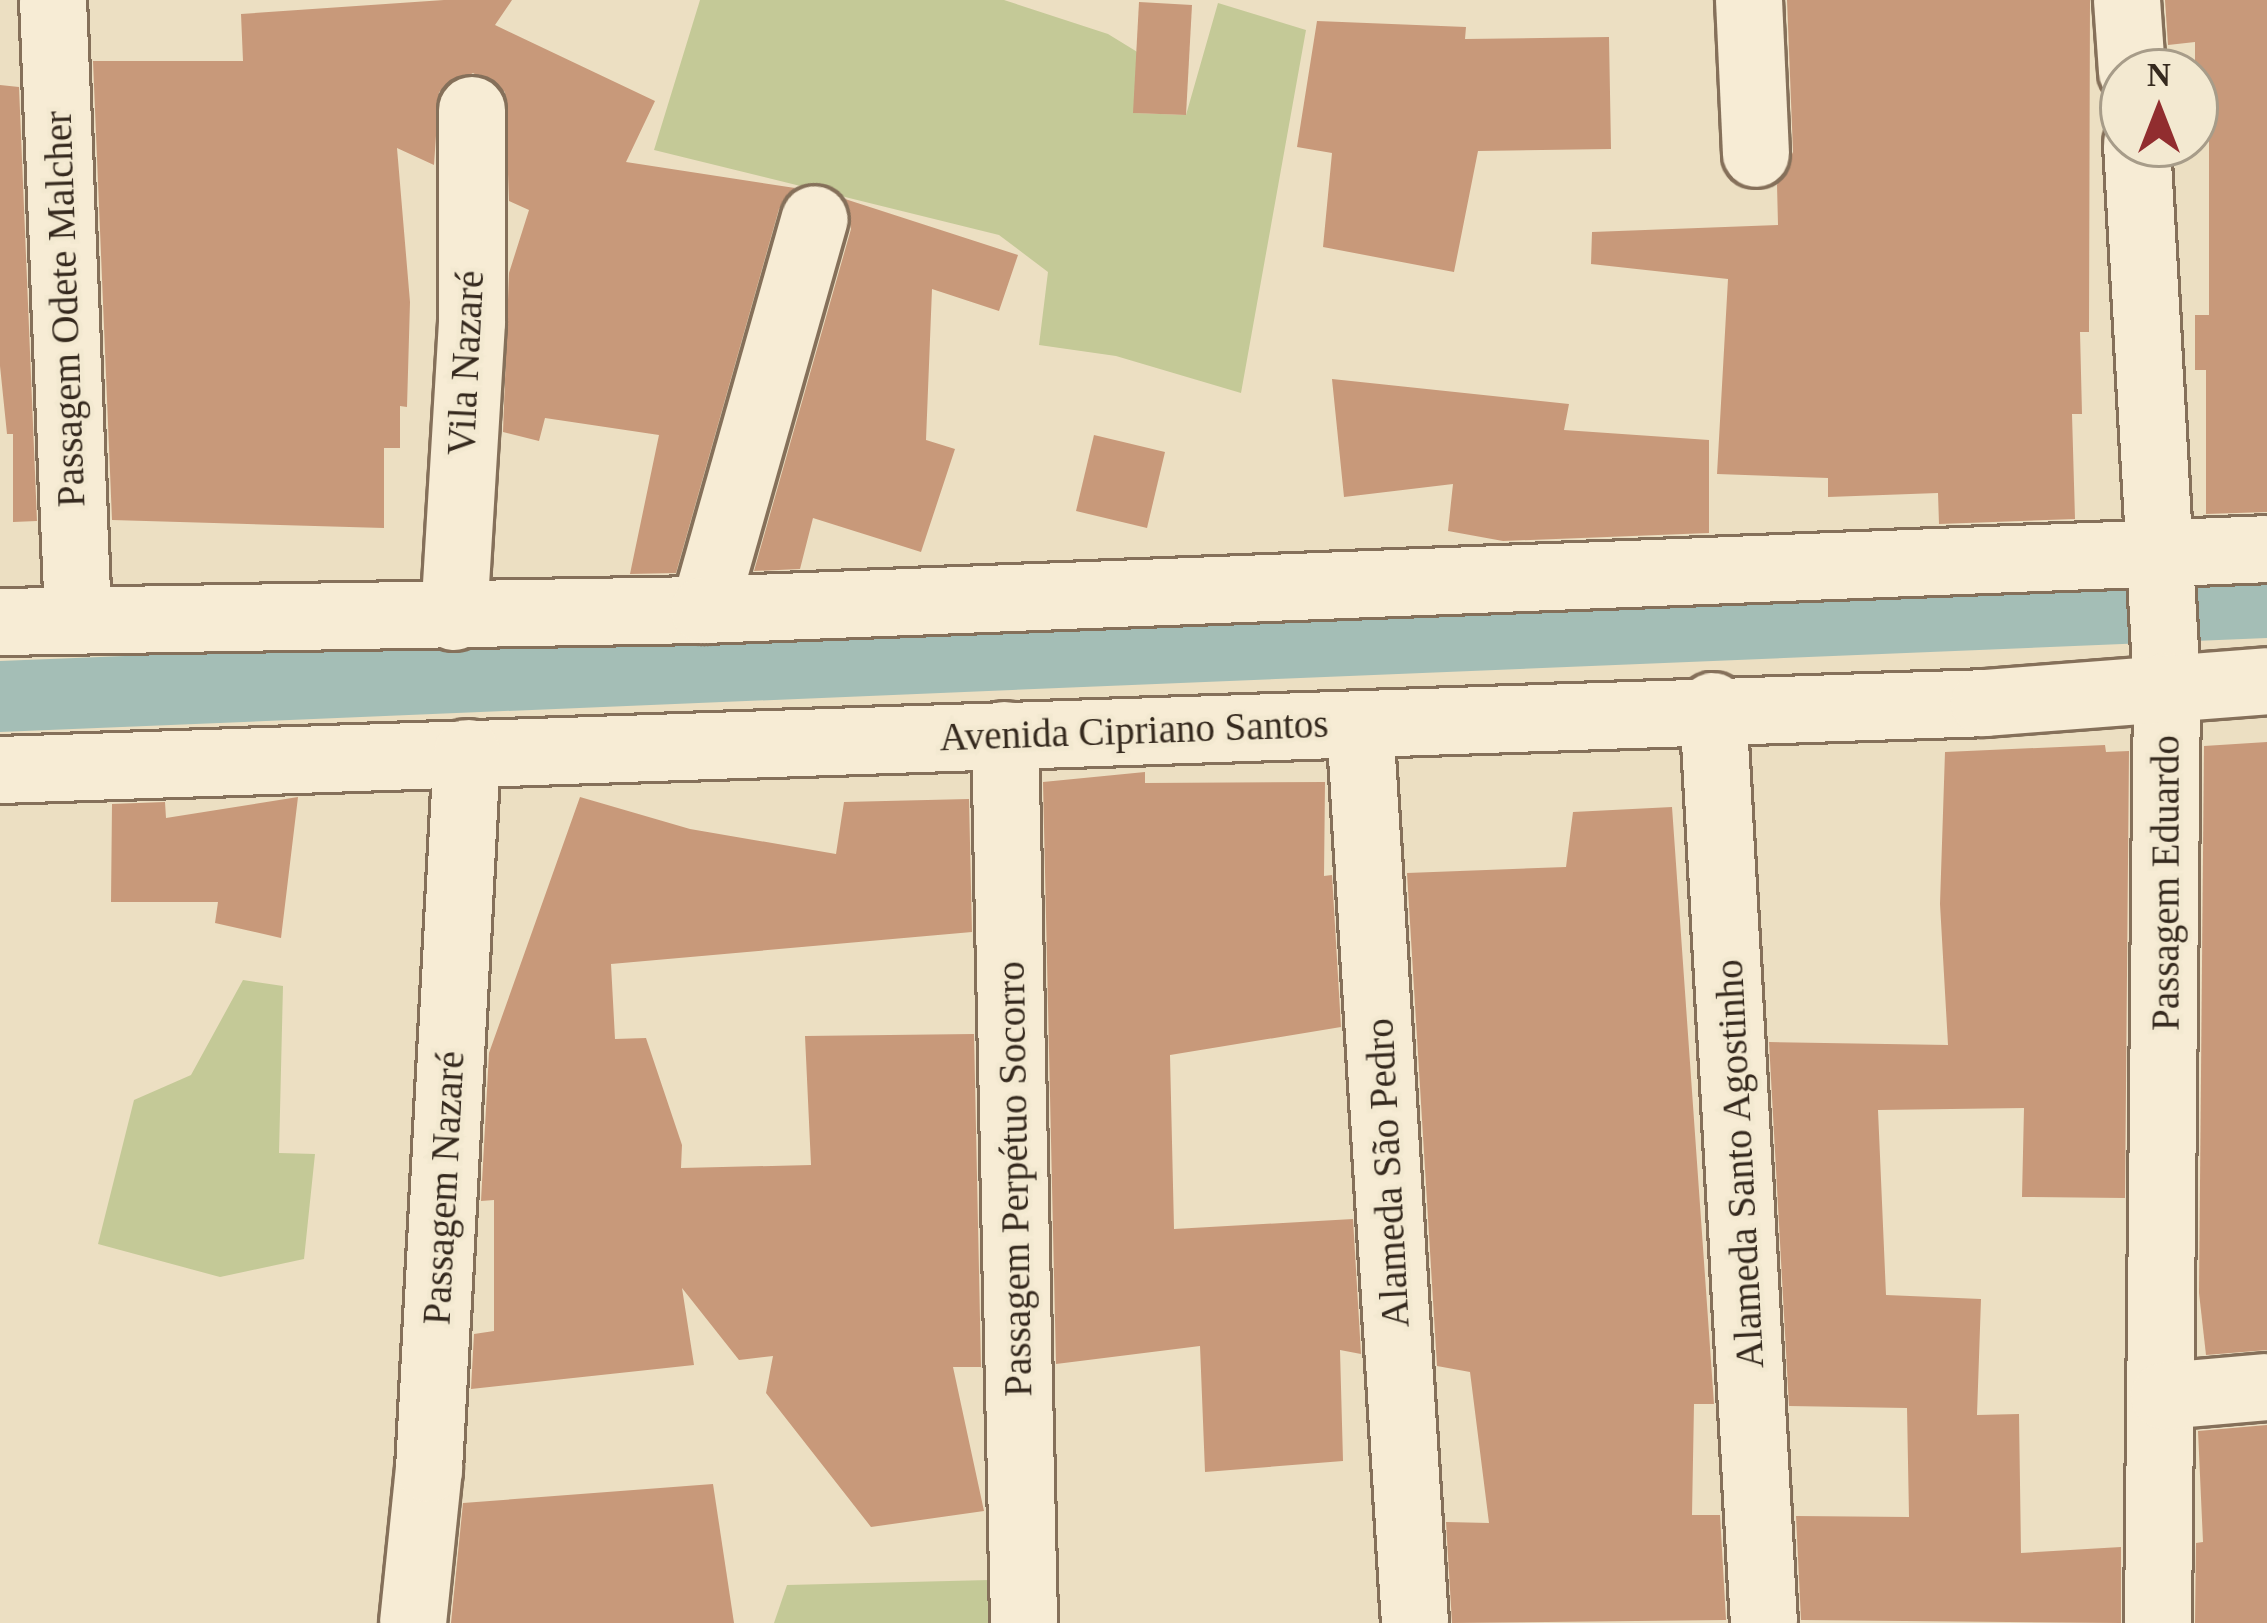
<!DOCTYPE html>
<meta charset="utf-8">
<style>
body{margin:0}
#map{position:relative;width:2267px;height:1623px;overflow:hidden;background:#ecdfc2;font-family:Georgia,serif}
div>[style]{position:absolute}
[style*='--x']{left:calc(var(--x)*1px);top:calc(var(--y)*1px);width:calc(var(--w)*1px);rotate:calc(var(--a)*1deg)}
.green>*{inset:0;background:#c4c997}
.water>*{inset:0;background:#a4beb6}
.building>*{inset:0;background:#c8997a}
.roads{filter:drop-shadow(3px 0 #85705a) drop-shadow(-3px 0 #85705a) drop-shadow(0 3px #85705a) drop-shadow(0 -3px #85705a)}
.minor>*{height:66px;margin:-33px;padding:0 33px;transform-origin:33px;border-radius:33px;background:#f7ecd5}
span{translate:-50% -50%;white-space:nowrap;text-align:center;line-height:1.15;-webkit-text-stroke:9px #f3e9d1;paint-order:stroke}
.street-label{font-size:39px;color:#35291e}
.north{position:absolute;left:2099px;top:48px;width:120px;height:120px;box-sizing:border-box;background:#f3e9d1;border:3px solid #a79c89;border-radius:50%;rotate:0deg;font-size:33px;font-weight:700;line-height:48px;text-align:center;color:#35291e}
.north::after{content:'';display:block;margin:auto;width:42px;height:54px;background:#912d2f;clip-path:polygon(50% 0,100% 100%,50% 72%,0 100%)}
</style>
<div id="map">
<div class="green">
<div style="clip-path:polygon(700px 0,1004px 0,1108px 34px,1152px 61px,1134px 113px,1186px 115px,1218px 3px,1306px 30px,1241px 393px,1116px 356px,1039px 345px,1048px 272px,999px 235px,654px 150px)"></div>
<div style="clip-path:polygon(243px 980px,283px 986px,279px 1153px,315px 1154px,304px 1259px,220px 1277px,98px 1244px,134px 1100px,191px 1075px)"></div>
<div style="clip-path:polygon(990px 1580px,991px 1623px,774px 1623px,787px 1585px)"></div>
</div>
<div class="water">
<div style="clip-path:polygon(2267px 570px,2267px 638px,0 732px,0 661px)"></div>
</div>
<div class="building">
<div style="clip-path:polygon(444px 0,512px 0,495px 25px,655px 101px,626px 162px,795px 188px,779px 209px,676px 573px,630px 574px,659px 435px,545px 418px,539px 441px,503px 432px,509px 273px,529px 210px,509px 201px,505px 92px,473px 73px,439px 92px,434px 165px,397px 148px,410px 302px,407px 407px,400px 406px,400px 448px,384px 448px,384px 528px,112px 520px,93px 61px,243px 61px,241px 14px)"></div>
<div style="clip-path:polygon(1787px 0,2090px 0,2089px 332px,2080px 332px,2082px 414px,2072px 414px,2075px 519px,1939px 524px,1938px 493px,1828px 497px,1828px 478px,1717px 474px,1728px 279px,1591px 264px,1592px 232px,1778px 225px,1777px 185px,1793px 152px)"></div>
<div style="clip-path:polygon(2165px 0,2267px 0,2267px 512px,2206px 514px,2206px 370px,2195px 370px,2195px 315px,2209px 315px,2209px 131px,2195px 132px,2195px 42px,2168px 45px)"></div>
<div style="clip-path:polygon(1139px 2px,1192px 5px,1186px 115px,1133px 113px)"></div>
<div style="clip-path:polygon(1317px 21px,1466px 27px,1465px 39px,1609px 37px,1611px 149px,1478px 151px,1454px 272px,1323px 247px,1332px 153px,1297px 147px)"></div>
<div style="clip-path:polygon(0 85px,19px 87px,37px 521px,13px 522px,13px 434px,7px 434px,0 366px)"></div>
<div style="clip-path:polygon(845px 199px,1018px 255px,999px 311px,932px 289px,926px 440px,955px 449px,921px 552px,813px 518px,800px 569px,754px 571px,851px 229px)"></div>
<div style="clip-path:polygon(1332px 379px,1569px 404px,1564px 430px,1709px 440px,1709px 533px,1503px 541px,1448px 531px,1453px 484px,1344px 497px)"></div>
<div style="clip-path:polygon(1094px 435px,1165px 452px,1147px 528px,1076px 511px)"></div>
<div style="clip-path:polygon(2267px 742px,2267px 1350px,2206px 1355px,2199px 1293px,2204px 746px)"></div>
<div style="clip-path:polygon(2105px 745px,2106px 752px,2129px 751px,2125px 1198px,2022px 1197px,2024px 1108px,1878px 1110px,1886px 1295px,1981px 1299px,1977px 1415px,2019px 1414px,2021px 1553px,2121px 1547px,2121px 1623px,1801px 1620px,1796px 1516px,1909px 1517px,1907px 1408px,1789px 1406px,1769px 1042px,1948px 1045px,1940px 904px,1945px 752px)"></div>
<div style="clip-path:polygon(1145px 772px,1145px 783px,1325px 782px,1324px 876px,1332px 875px,1341px 1027px,1170px 1055px,1174px 1229px,1353px 1219px,1361px 1354px,1340px 1350px,1343px 1461px,1205px 1472px,1200px 1346px,1056px 1364px,1043px 782px)"></div>
<div style="clip-path:polygon(298px 797px,281px 938px,215px 923px,218px 902px,111px 902px,112px 804px,165px 802px,166px 818px)"></div>
<div style="clip-path:polygon(580px 797px,690px 829px,836px 854px,844px 802px,969px 799px,972px 932px,611px 964px,615px 1039px,646px 1038px,682px 1145px,681px 1168px,811px 1165px,805px 1036px,974px 1034px,981px 1367px,953px 1367px,984px 1511px,871px 1527px,766px 1393px,773px 1356px,739px 1360px,682px 1288px,694px 1365px,471px 1389px,474px 1334px,494px 1331px,494px 1200px,481px 1201px,489px 1053px)"></div>
<div style="clip-path:polygon(1672px 807px,1714px 1404px,1694px 1404px,1692px 1515px,1720px 1515px,1726px 1620px,1452px 1623px,1446px 1522px,1489px 1523px,1470px 1372px,1437px 1366px,1407px 873px,1566px 867px,1573px 812px)"></div>
<div style="clip-path:polygon(2267px 1425px,2267px 1623px,2195px 1623px,2196px 1543px,2203px 1542px,2198px 1431px)"></div>
<div style="clip-path:polygon(713px 1484px,734px 1623px,451px 1623px,463px 1503px)"></div>
</div>
<div class="roads">
<div class="minor">
<div style="--x:53;--y:0;--w:619;--a:87.68"></div>
<div style="--x:1749;--y:0;--w:154;--a:87.4"></div>
<div style="--x:2127;--y:0;--w:72;--a:86"></div>
<div style="--x:2137;--y:144;--w:543;--a:86.83"></div>
<div style="--x:2167;--y:686;--w:937;--a:90.55"></div>
<div style="--x:704;--y:610;--w:406;--a:-74.2"></div>
<div style="--x:454;--y:617;--w:296;--a:-86.5"></div>
<div style="--x:472;--y:322;--w:212;--a:-90"></div>
<div style="--x:0;--y:622;--w:704;--a:-0.98"></div>
<div style="--x:704;--y:610;--w:1564;--a:-2.23"></div>
<div style="--x:1713;--y:706;--w:918;--a:86.82"></div>
<div style="--x:1360;--y:724;--w:901;--a:86.5"></div>
<div style="--x:1005;--y:735;--w:888;--a:88.77"></div>
<div style="--x:0;--y:770;--w:1985;--a:-1.93"></div>
<div style="--x:1984;--y:703;--w:284;--a:-4.4"></div>
<div style="--x:2164;--y:1396;--w:103;--a:-5"></div>
<div style="--x:413;--y:1623;--w:155;--a:-84.1"></div>
<div style="--x:429;--y:1469;--w:717;--a:-86.96"></div>
</div>
</div>
<div class="street-label">
<span style="left:65px;top:309px;rotate:-92deg">Passagem Odete Malcher</span>
<span style="left:466px;top:363px;rotate:-87deg">Vila Nazaré</span>
<span style="left:1134px;top:731px;rotate:-2deg">Avenida Cipriano Santos</span>
<span style="left:2166px;top:883px;rotate:-90deg">Passagem Eduardo</span>
<span style="left:1740px;top:1164px;rotate:-93deg">Alameda Santo Agostinho</span>
<span style="left:1388px;top:1173px;rotate:-93deg">Alameda São Pedro</span>
<span style="left:1015px;top:1179px;rotate:-91deg">Passagem Perpétuo Socorro</span>
<span style="left:444px;top:1188px;rotate:-87deg">Passagem Nazaré</span>
</div>
<div class="north">N</div>
</div>
